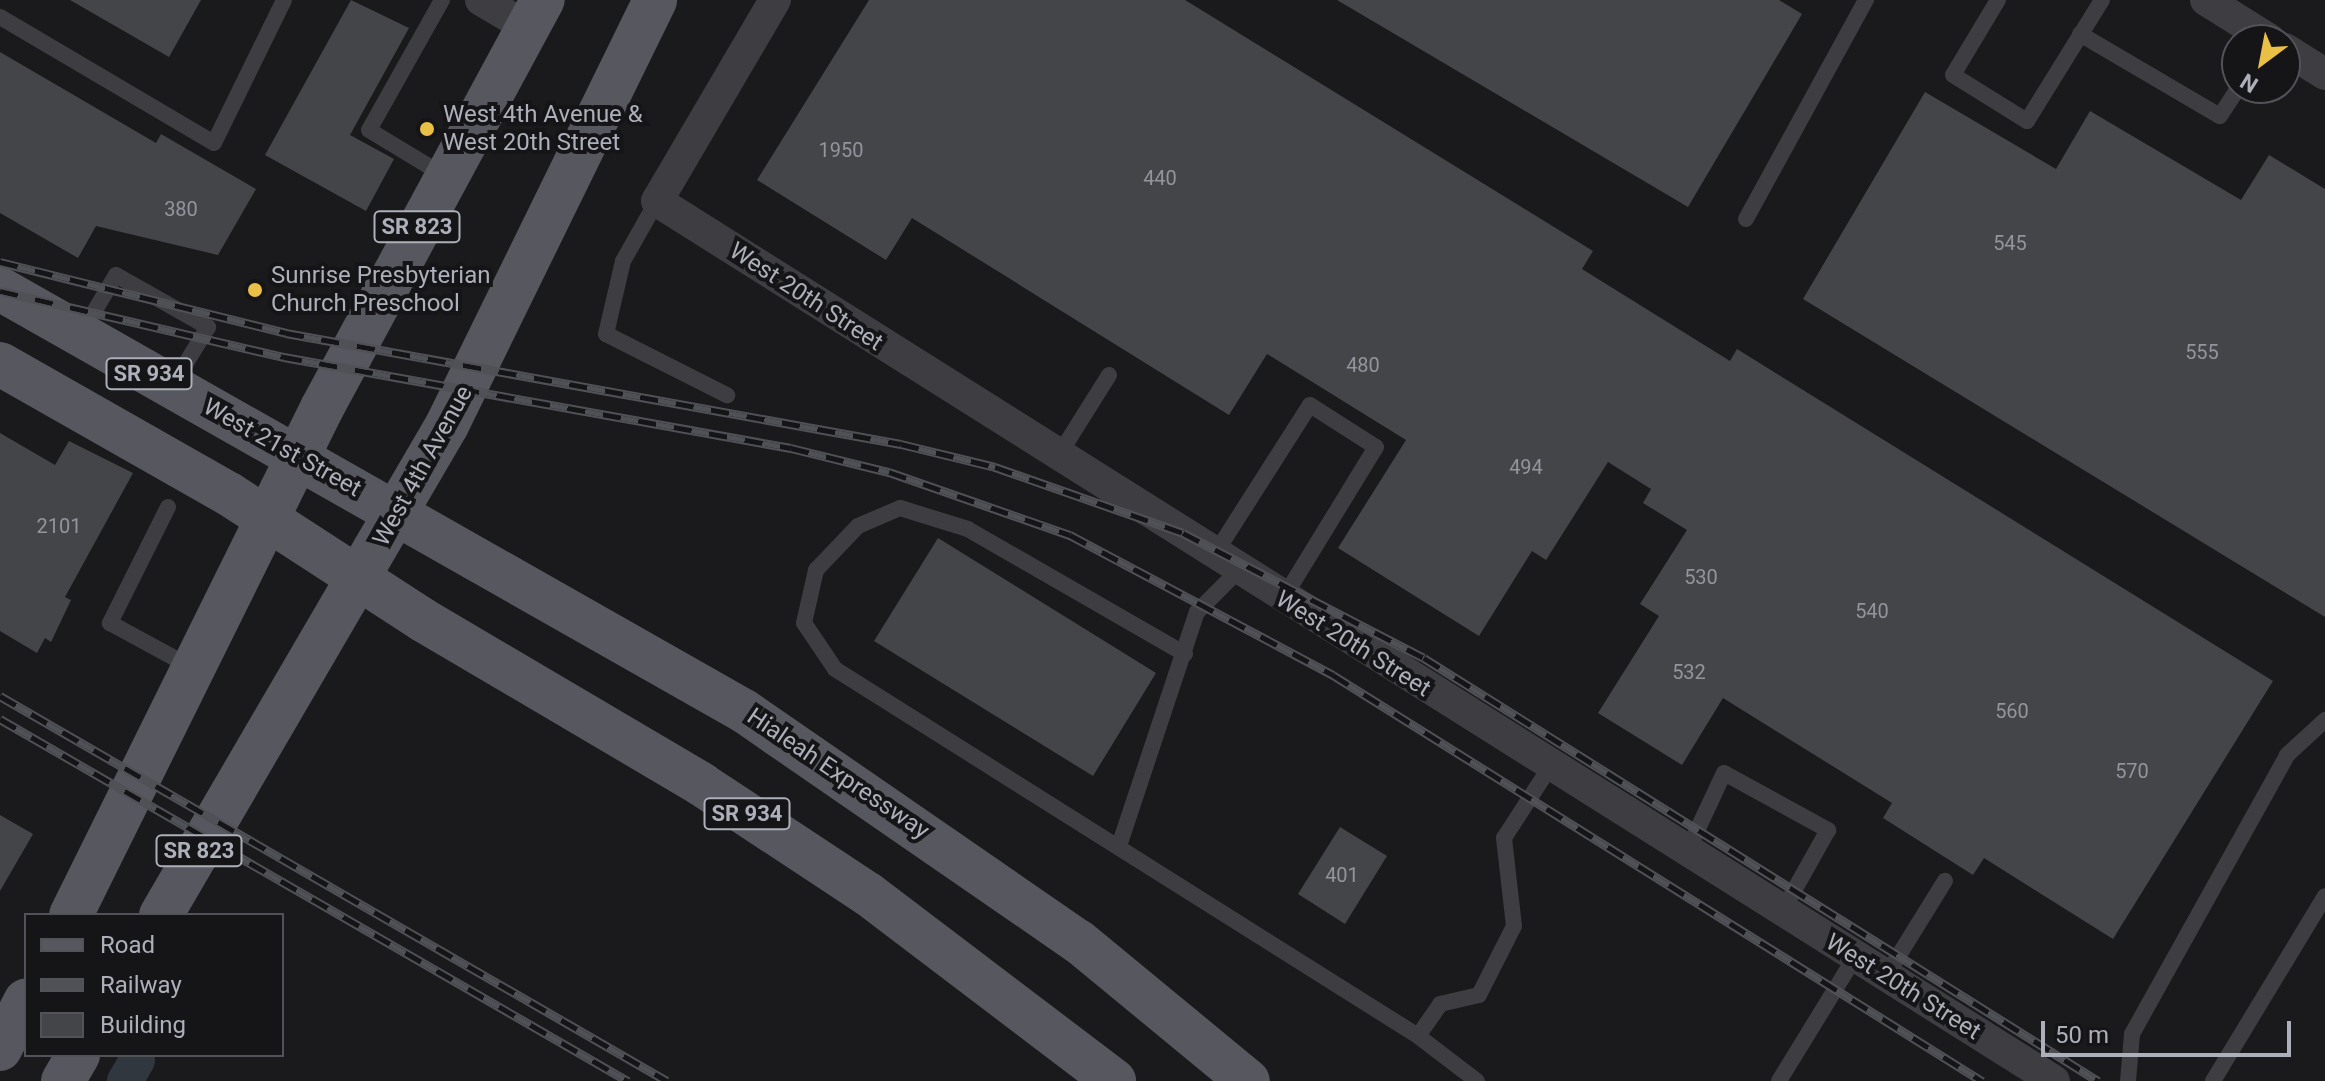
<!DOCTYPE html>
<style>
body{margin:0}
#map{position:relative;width:2325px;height:1081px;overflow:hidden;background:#1a1a1c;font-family:Roboto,sans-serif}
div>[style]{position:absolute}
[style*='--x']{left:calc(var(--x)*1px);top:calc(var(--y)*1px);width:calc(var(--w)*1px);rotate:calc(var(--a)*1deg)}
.canal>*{height:36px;margin:-18px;padding:0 18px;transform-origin:18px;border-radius:18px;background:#30373f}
.building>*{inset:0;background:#444549}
.lane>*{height:16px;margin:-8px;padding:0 8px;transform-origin:8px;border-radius:8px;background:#3d3d42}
.street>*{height:32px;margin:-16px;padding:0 16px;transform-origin:16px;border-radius:16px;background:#3d3d42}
.primary>*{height:44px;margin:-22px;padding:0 22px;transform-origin:22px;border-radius:22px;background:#57585f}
.rail>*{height:9px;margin-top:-4.5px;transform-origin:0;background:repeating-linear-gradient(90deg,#151517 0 18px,#505157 0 36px);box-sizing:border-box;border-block:2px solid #505157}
.dots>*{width:22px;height:22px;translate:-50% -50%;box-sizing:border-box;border:4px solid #151517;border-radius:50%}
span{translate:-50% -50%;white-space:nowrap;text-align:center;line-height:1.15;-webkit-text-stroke:8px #151517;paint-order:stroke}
.number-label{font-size:20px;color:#93959e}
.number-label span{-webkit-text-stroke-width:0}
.shield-label span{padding:2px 6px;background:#151517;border:2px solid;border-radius:6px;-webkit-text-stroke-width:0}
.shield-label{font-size:22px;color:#adb0ba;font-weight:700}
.poi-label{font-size:24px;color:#adb0ba}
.left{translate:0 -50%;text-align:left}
.street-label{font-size:24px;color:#adb0ba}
.legend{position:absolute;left:24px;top:913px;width:260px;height:144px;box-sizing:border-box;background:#151517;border:2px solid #525358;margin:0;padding:10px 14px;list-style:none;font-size:24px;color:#adb0ba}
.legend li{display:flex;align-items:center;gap:16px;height:40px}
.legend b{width:40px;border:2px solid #525358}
.north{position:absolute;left:2221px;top:24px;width:80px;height:80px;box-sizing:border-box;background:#151517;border:2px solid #525358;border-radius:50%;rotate:212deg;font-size:22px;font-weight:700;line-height:32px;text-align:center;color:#adb0ba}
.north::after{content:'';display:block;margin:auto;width:28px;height:36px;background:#e9bf45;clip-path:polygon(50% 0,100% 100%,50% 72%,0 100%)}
.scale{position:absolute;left:2041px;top:1021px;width:250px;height:36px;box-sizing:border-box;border:4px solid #adb0ba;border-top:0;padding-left:10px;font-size:24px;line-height:28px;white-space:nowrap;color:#adb0ba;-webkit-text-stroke:6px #151517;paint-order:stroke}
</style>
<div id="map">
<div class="canal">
<div style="--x:125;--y:1081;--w:24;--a:-60"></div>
</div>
<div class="building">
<div style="clip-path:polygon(70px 0,201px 0,169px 57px)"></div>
<div style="clip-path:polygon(351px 0,409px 28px,350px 135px,394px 159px,366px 211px,265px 155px)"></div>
<div style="clip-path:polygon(869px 0,1185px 0,1593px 251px,1582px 269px,1730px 361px,1737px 349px,2273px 681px,2113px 939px,1984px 858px,1973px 875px,1883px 818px,1892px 803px,1723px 698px,1682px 765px,1598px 713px,1659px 616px,1640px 604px,1687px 530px,1643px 503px,1651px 489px,1608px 462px,1546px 560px,1532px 551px,1479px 636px,1338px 548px,1406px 440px,1267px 354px,1229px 415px,912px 218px,886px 260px,757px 180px)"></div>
<div style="clip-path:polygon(1337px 0,1779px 0,1802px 14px,1688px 207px)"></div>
<div style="clip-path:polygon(0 52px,156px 143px,161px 134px,256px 189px,218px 255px,96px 226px,78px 258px,0 213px)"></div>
<div style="clip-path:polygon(1925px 92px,2056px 169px,2090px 111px,2241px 200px,2269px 155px,2325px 189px,2325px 617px,1803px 299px)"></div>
<div style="clip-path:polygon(0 433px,55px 465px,69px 441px,133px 473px,65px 597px,71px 600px,51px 642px,45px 638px,37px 653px,0 631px)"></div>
<div style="clip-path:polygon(938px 538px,1156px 673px,1093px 776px,874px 641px)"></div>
<div style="clip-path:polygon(0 815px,33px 834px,0 891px)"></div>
<div style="clip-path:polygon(1340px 827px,1387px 856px,1345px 924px,1298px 894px)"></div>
</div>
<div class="lane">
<div style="--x:442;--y:0;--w:149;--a:119.3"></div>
<div style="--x:369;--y:130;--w:89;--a:31.2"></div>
<div style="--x:1998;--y:0;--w:87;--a:121"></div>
<div style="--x:1953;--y:75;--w:87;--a:31.9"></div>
<div style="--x:2027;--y:121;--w:142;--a:-58.2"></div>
<div style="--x:0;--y:17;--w:248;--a:30.5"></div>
<div style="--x:214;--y:143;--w:159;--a:-63.9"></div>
<div style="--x:2080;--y:34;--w:162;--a:30.4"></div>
<div style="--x:2220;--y:116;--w:33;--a:-57"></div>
<div style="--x:657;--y:201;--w:69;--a:119.5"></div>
<div style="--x:623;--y:261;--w:75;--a:103.1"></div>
<div style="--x:606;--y:334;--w:136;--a:26.8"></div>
<div style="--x:1746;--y:219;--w:250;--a:-61.3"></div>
<div style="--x:82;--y:332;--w:66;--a:-59.2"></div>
<div style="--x:116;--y:275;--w:106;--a:29.5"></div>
<div style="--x:208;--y:327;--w:69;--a:121.4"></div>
<div style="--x:1057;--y:458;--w:98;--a:-57.9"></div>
<div style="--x:168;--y:507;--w:130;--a:116.6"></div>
<div style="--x:110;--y:623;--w:94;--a:28.5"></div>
<div style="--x:1213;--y:557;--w:180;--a:-57.5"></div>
<div style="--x:1310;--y:405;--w:78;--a:32.5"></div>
<div style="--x:1376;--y:447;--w:178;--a:121.5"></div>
<div style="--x:1185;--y:654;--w:250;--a:-150.1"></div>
<div style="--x:968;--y:529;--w:71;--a:-162.8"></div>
<div style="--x:900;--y:508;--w:46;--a:156.8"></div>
<div style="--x:858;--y:526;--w:61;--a:133.7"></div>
<div style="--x:816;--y:570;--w:54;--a:102.8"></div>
<div style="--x:804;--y:623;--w:55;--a:56"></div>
<div style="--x:835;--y:669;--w:689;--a:32.19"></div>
<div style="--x:1119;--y:846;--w:247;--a:-71.6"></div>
<div style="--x:1197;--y:612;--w:57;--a:-45"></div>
<div style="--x:1687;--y:852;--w:87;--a:-64.9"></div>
<div style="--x:1724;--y:773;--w:119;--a:28.7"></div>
<div style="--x:1828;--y:830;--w:94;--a:119.3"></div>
<div style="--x:1886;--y:976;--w:112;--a:-58.2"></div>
<div style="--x:1477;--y:1081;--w:74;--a:-142.7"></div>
<div style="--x:1418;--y:1036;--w:39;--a:-55"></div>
<div style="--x:1440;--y:1004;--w:40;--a:-13"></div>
<div style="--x:1479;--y:995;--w:77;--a:-63.1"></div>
<div style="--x:1514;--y:926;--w:89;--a:-96.5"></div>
<div style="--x:1504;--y:838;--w:85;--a:-57.1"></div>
<div style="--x:1779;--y:1081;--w:145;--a:-58.5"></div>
<div style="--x:2128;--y:1081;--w:47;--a:-85.1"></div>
<div style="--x:2132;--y:1034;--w:319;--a:-60.9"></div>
<div style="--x:2287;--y:755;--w:52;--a:-42.6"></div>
<div style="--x:2213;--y:1081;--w:216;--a:-58.8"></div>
</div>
<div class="street">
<div style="--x:481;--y:0;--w:53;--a:30.4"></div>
<div style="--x:775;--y:0;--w:233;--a:120.4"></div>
<div style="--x:657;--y:201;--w:1651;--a:32.21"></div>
<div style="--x:2206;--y:0;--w:75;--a:32"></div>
<div style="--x:2285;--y:49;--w:47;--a:32"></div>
</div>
<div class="primary">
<div style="--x:0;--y:289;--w:855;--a:29.56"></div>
<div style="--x:744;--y:711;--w:406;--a:34.6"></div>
<div style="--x:1078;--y:941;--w:220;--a:39.5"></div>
<div style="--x:0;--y:364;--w:263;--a:29.6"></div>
<div style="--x:229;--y:494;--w:231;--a:33"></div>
<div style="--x:423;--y:620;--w:323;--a:30.5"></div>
<div style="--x:701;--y:784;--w:200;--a:33.4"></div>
<div style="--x:868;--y:894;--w:309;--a:37.2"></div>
<div style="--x:71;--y:915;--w:566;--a:-63.66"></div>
<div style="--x:322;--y:408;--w:464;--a:-61.6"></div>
<div style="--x:161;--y:915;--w:567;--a:-59.73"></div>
<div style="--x:447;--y:425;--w:473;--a:-63.9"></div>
<div style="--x:0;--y:1049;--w:55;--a:-62"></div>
<div style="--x:63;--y:1081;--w:30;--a:-60"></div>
</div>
<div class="rail">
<div style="--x:0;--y:262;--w:295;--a:13.9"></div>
<div style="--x:286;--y:333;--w:625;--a:10.23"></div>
<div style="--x:901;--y:444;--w:97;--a:13.7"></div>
<div style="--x:995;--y:467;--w:199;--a:19.3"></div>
<div style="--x:1183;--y:533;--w:271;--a:27.4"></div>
<div style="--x:1424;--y:658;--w:796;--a:32.11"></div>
<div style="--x:0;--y:291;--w:292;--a:13.1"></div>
<div style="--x:284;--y:357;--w:515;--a:10.18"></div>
<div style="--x:791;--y:448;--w:101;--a:13.8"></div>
<div style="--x:889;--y:472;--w:192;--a:19.2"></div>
<div style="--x:1070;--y:535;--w:298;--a:28"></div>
<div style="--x:1333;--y:675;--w:766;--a:32.03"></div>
<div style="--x:0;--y:696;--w:770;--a:29.99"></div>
<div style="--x:0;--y:719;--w:725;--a:29.96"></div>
</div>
<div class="dots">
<div style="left:427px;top:129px;background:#e9bf45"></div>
<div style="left:255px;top:290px;background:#e9bf45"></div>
</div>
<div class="number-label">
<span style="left:841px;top:150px">1950</span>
<span style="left:1160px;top:178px">440</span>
<span style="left:181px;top:209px">380</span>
<span style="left:2010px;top:243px">545</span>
<span style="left:2202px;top:352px">555</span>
<span style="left:1363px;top:365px">480</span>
<span style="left:1526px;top:467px">494</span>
<span style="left:59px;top:526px">2101</span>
<span style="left:1701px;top:577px">530</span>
<span style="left:1872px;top:611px">540</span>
<span style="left:1689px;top:672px">532</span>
<span style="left:2012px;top:711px">560</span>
<span style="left:2132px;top:771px">570</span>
<span style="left:1342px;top:875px">401</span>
</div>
<div class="shield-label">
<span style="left:417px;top:227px">SR 823</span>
<span style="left:149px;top:374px">SR 934</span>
<span style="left:747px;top:814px">SR 934</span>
<span style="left:199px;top:851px">SR 823</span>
</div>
<div class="poi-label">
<span class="left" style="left:443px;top:129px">West 4th Avenue &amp;<br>West 20th Street</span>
<span class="left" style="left:271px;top:290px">Sunrise Presbyterian<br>Church Preschool</span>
</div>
<div class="street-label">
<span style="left:806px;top:297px;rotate:33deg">West 20th Street</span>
<span style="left:282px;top:448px;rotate:29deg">West 21st Street</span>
<span style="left:423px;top:466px;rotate:-61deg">West 4th Avenue</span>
<span style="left:1353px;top:644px;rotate:32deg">West 20th Street</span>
<span style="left:838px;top:774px;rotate:34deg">Hialeah Expressway</span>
<span style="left:1903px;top:987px;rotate:32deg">West 20th Street</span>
</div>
<ul class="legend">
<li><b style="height:10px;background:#57585f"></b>Road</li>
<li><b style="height:10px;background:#505157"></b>Railway</li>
<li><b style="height:22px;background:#444549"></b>Building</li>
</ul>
<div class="north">N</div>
<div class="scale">50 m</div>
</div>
